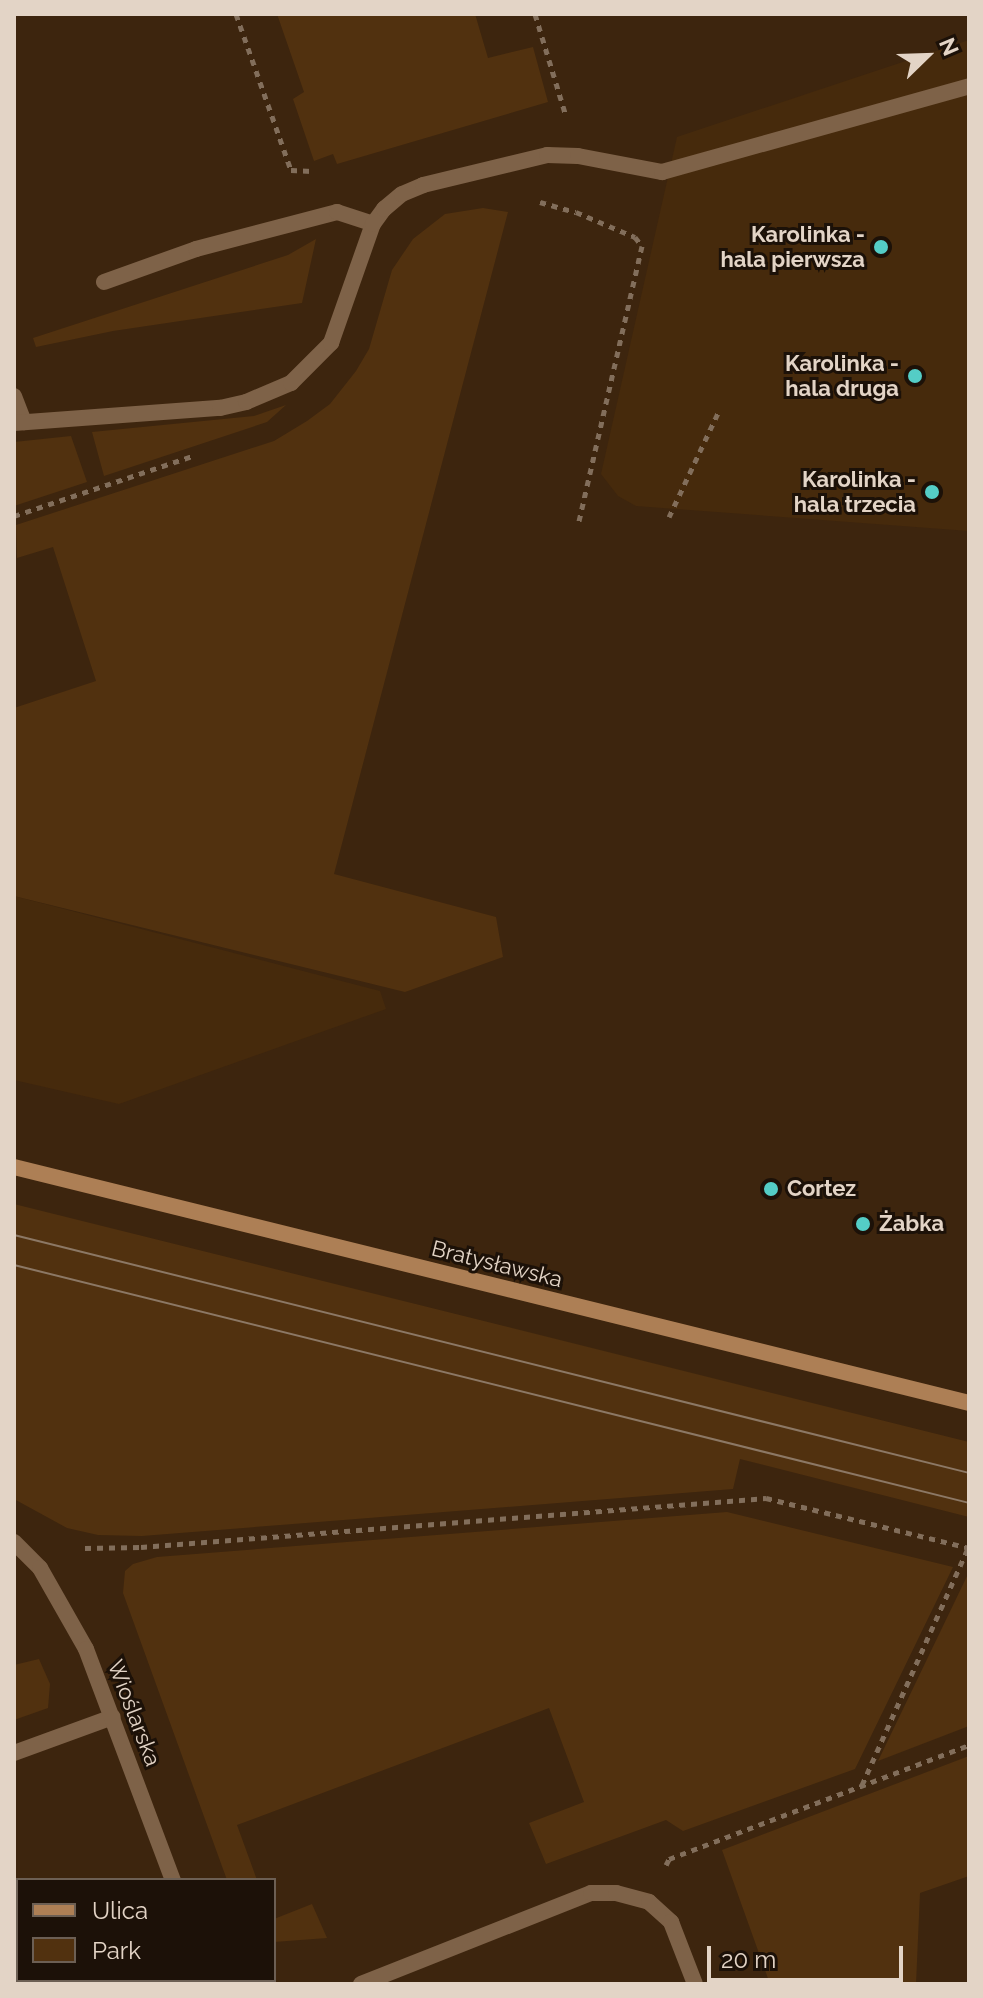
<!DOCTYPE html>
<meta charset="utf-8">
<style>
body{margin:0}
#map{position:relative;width:983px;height:1998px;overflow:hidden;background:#3d250e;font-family:Raleway,sans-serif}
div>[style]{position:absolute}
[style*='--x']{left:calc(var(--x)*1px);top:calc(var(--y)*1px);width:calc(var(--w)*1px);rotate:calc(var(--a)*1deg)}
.built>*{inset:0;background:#462a0c}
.green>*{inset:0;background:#51310f}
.path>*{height:5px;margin-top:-2.5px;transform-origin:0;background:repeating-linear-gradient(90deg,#826e5b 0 6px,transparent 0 12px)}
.lane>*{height:16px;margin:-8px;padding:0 8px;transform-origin:8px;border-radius:8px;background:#7e6248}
.street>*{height:16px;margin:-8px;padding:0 8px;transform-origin:8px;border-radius:8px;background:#7e6248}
.secondary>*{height:16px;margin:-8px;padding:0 8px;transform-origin:8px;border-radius:8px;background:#ad7f55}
.tram>*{height:2px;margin:-1px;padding:0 1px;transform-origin:1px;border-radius:1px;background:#8c7865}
.dots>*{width:22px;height:22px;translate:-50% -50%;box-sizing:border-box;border:4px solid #1c1108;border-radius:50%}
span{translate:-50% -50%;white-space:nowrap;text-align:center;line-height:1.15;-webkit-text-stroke:6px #1c1108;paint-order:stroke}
.poi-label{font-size:22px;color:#e3d4c6;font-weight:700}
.right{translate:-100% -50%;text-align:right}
.left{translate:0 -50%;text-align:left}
.street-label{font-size:22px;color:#e3d4c6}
.frame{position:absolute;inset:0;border:16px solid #e3d4c6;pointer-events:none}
.legend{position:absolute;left:16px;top:1878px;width:260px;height:104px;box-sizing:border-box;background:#1c1108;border:2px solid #6c5f54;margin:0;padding:10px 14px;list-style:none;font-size:24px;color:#e3d4c6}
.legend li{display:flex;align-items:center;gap:16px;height:40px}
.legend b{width:40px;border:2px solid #6c5f54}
.north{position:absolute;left:887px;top:16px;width:80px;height:80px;-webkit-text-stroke:6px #1c1108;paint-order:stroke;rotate:67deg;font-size:22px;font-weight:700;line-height:32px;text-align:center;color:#e3d4c6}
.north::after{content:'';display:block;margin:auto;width:28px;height:36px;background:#e3d4c6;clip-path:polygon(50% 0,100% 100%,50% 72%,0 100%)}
.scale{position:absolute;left:707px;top:1946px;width:196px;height:36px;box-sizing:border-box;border:4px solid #e3d4c6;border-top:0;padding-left:10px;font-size:24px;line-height:28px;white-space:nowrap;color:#e3d4c6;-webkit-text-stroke:6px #1c1108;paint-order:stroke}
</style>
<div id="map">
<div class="built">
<div style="clip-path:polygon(969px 40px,969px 531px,636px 506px,618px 496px,601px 474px,677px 137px)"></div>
<div style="clip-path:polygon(14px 896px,380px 991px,386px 1009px,119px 1104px,14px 1080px)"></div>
</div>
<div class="green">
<div style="clip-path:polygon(277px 14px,475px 14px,488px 58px,533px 47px,548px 102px,337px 164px,333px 154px,314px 161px,293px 99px,304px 92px)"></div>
<div style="clip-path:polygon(483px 208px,508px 212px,334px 874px,496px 917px,503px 957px,405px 992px,14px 896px,14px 708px,96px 681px,53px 547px,17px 558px,16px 525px,274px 441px,307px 421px,330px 404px,356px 371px,369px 349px,392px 270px,413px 239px,445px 214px)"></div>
<div style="clip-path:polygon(316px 239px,302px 303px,113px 331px,36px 347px,33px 338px,288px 255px)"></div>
<div style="clip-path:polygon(286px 405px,267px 422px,104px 476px,92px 432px,254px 416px)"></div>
<div style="clip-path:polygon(71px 436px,87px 482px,14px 506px,14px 442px)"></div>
<div style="clip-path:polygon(14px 1204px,969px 1442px,969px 1517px,740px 1459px,733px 1489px,142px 1536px,98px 1535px,67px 1528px,14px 1499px)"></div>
<div style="clip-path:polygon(727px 1512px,953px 1567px,855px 1769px,683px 1831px,666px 1820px,546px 1864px,529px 1823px,584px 1802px,549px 1708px,237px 1825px,257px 1880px,227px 1880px,123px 1593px,125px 1571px,133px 1564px,157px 1557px)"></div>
<div style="clip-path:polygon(969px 1572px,969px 1726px,878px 1761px)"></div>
<div style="clip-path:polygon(39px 1659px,50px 1684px,48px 1708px,14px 1720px,14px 1665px)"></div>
<div style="clip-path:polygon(969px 1756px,969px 1876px,920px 1893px,916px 1984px,770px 1984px,722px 1850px)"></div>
<div style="clip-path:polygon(312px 1904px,327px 1938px,274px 1942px,274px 1919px)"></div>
</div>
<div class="path">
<div style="--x:236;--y:14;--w:165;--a:70.6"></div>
<div style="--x:291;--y:170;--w:21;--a:3"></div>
<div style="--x:535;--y:14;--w:103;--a:73.1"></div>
<div style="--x:540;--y:202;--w:37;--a:16"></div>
<div style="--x:576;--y:212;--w:64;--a:23"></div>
<div style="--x:635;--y:237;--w:11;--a:52"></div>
<div style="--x:642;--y:246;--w:286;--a:102.9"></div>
<div style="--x:14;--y:516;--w:191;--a:-18.6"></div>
<div style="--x:669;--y:517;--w:115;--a:-64.8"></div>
<div style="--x:85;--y:1548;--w:56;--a:-1"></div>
<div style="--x:141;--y:1547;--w:627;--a:-4.48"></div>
<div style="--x:766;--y:1498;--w:209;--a:13.8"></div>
<div style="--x:862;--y:1785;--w:260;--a:-65.9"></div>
<div style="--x:666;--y:1865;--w:7;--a:-63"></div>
<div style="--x:669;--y:1859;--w:321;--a:-20.8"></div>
</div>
<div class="lane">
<div style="--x:104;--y:282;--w:98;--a:-19.7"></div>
<div style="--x:196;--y:249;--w:146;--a:-14.7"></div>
<div style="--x:337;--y:212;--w:38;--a:18"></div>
<div style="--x:14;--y:396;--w:28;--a:69"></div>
<div style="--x:14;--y:423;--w:207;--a:-4.2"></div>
<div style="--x:220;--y:408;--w:27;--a:-13"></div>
<div style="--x:246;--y:402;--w:49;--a:-22.9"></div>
<div style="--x:291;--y:383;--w:57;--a:-45"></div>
<div style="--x:331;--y:343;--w:126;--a:-70.6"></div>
<div style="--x:373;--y:224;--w:19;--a:-54"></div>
<div style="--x:384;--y:209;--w:23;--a:-40"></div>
<div style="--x:402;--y:194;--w:23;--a:-23"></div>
<div style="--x:423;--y:185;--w:128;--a:-13.6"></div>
<div style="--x:547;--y:155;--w:31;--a:2"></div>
<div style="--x:578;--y:156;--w:86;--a:10.8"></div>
<div style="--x:662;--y:172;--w:319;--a:-15.6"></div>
<div style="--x:14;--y:1753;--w:105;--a:-20"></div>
<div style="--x:361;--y:1984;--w:247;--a:-21.6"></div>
<div style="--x:591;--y:1893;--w:25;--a:0"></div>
<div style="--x:616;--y:1893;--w:34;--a:15"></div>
<div style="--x:649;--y:1902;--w:30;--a:42"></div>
<div style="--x:671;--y:1922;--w:66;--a:68.8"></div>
</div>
<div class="street">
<div style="--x:14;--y:1542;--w:37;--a:45"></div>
<div style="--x:40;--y:1568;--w:93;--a:60.4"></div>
<div style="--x:86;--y:1649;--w:247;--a:69.4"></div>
<div style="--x:210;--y:1980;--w:4;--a:76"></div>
</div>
<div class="secondary">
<div style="--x:14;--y:1167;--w:984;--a:13.88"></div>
</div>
<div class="tram">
<div style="--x:14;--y:1235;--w:984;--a:13.99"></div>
<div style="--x:14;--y:1265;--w:984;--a:13.99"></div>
</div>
<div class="dots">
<div style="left:881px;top:247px;background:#54cdc6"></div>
<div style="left:915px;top:376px;background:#54cdc6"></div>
<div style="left:932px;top:492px;background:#54cdc6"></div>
<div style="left:771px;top:1189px;background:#54cdc6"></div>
<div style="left:863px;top:1224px;background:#54cdc6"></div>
</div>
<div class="poi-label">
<span class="right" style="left:865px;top:247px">Karolinka -<br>hala pierwsza</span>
<span class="right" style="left:899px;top:376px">Karolinka -<br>hala druga</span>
<span class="right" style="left:916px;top:492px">Karolinka -<br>hala trzecia</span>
<span class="left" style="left:787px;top:1189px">Cortez</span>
<span class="left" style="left:879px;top:1224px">Żabka</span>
</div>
<div class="street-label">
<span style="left:497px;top:1264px;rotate:14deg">Bratysławska</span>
<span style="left:134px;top:1713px;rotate:69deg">Wioślarska</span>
</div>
<div class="frame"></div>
<ul class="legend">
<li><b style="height:10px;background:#ad7f55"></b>Ulica</li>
<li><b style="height:22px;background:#51310f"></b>Park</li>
</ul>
<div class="north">N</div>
<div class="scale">20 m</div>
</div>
